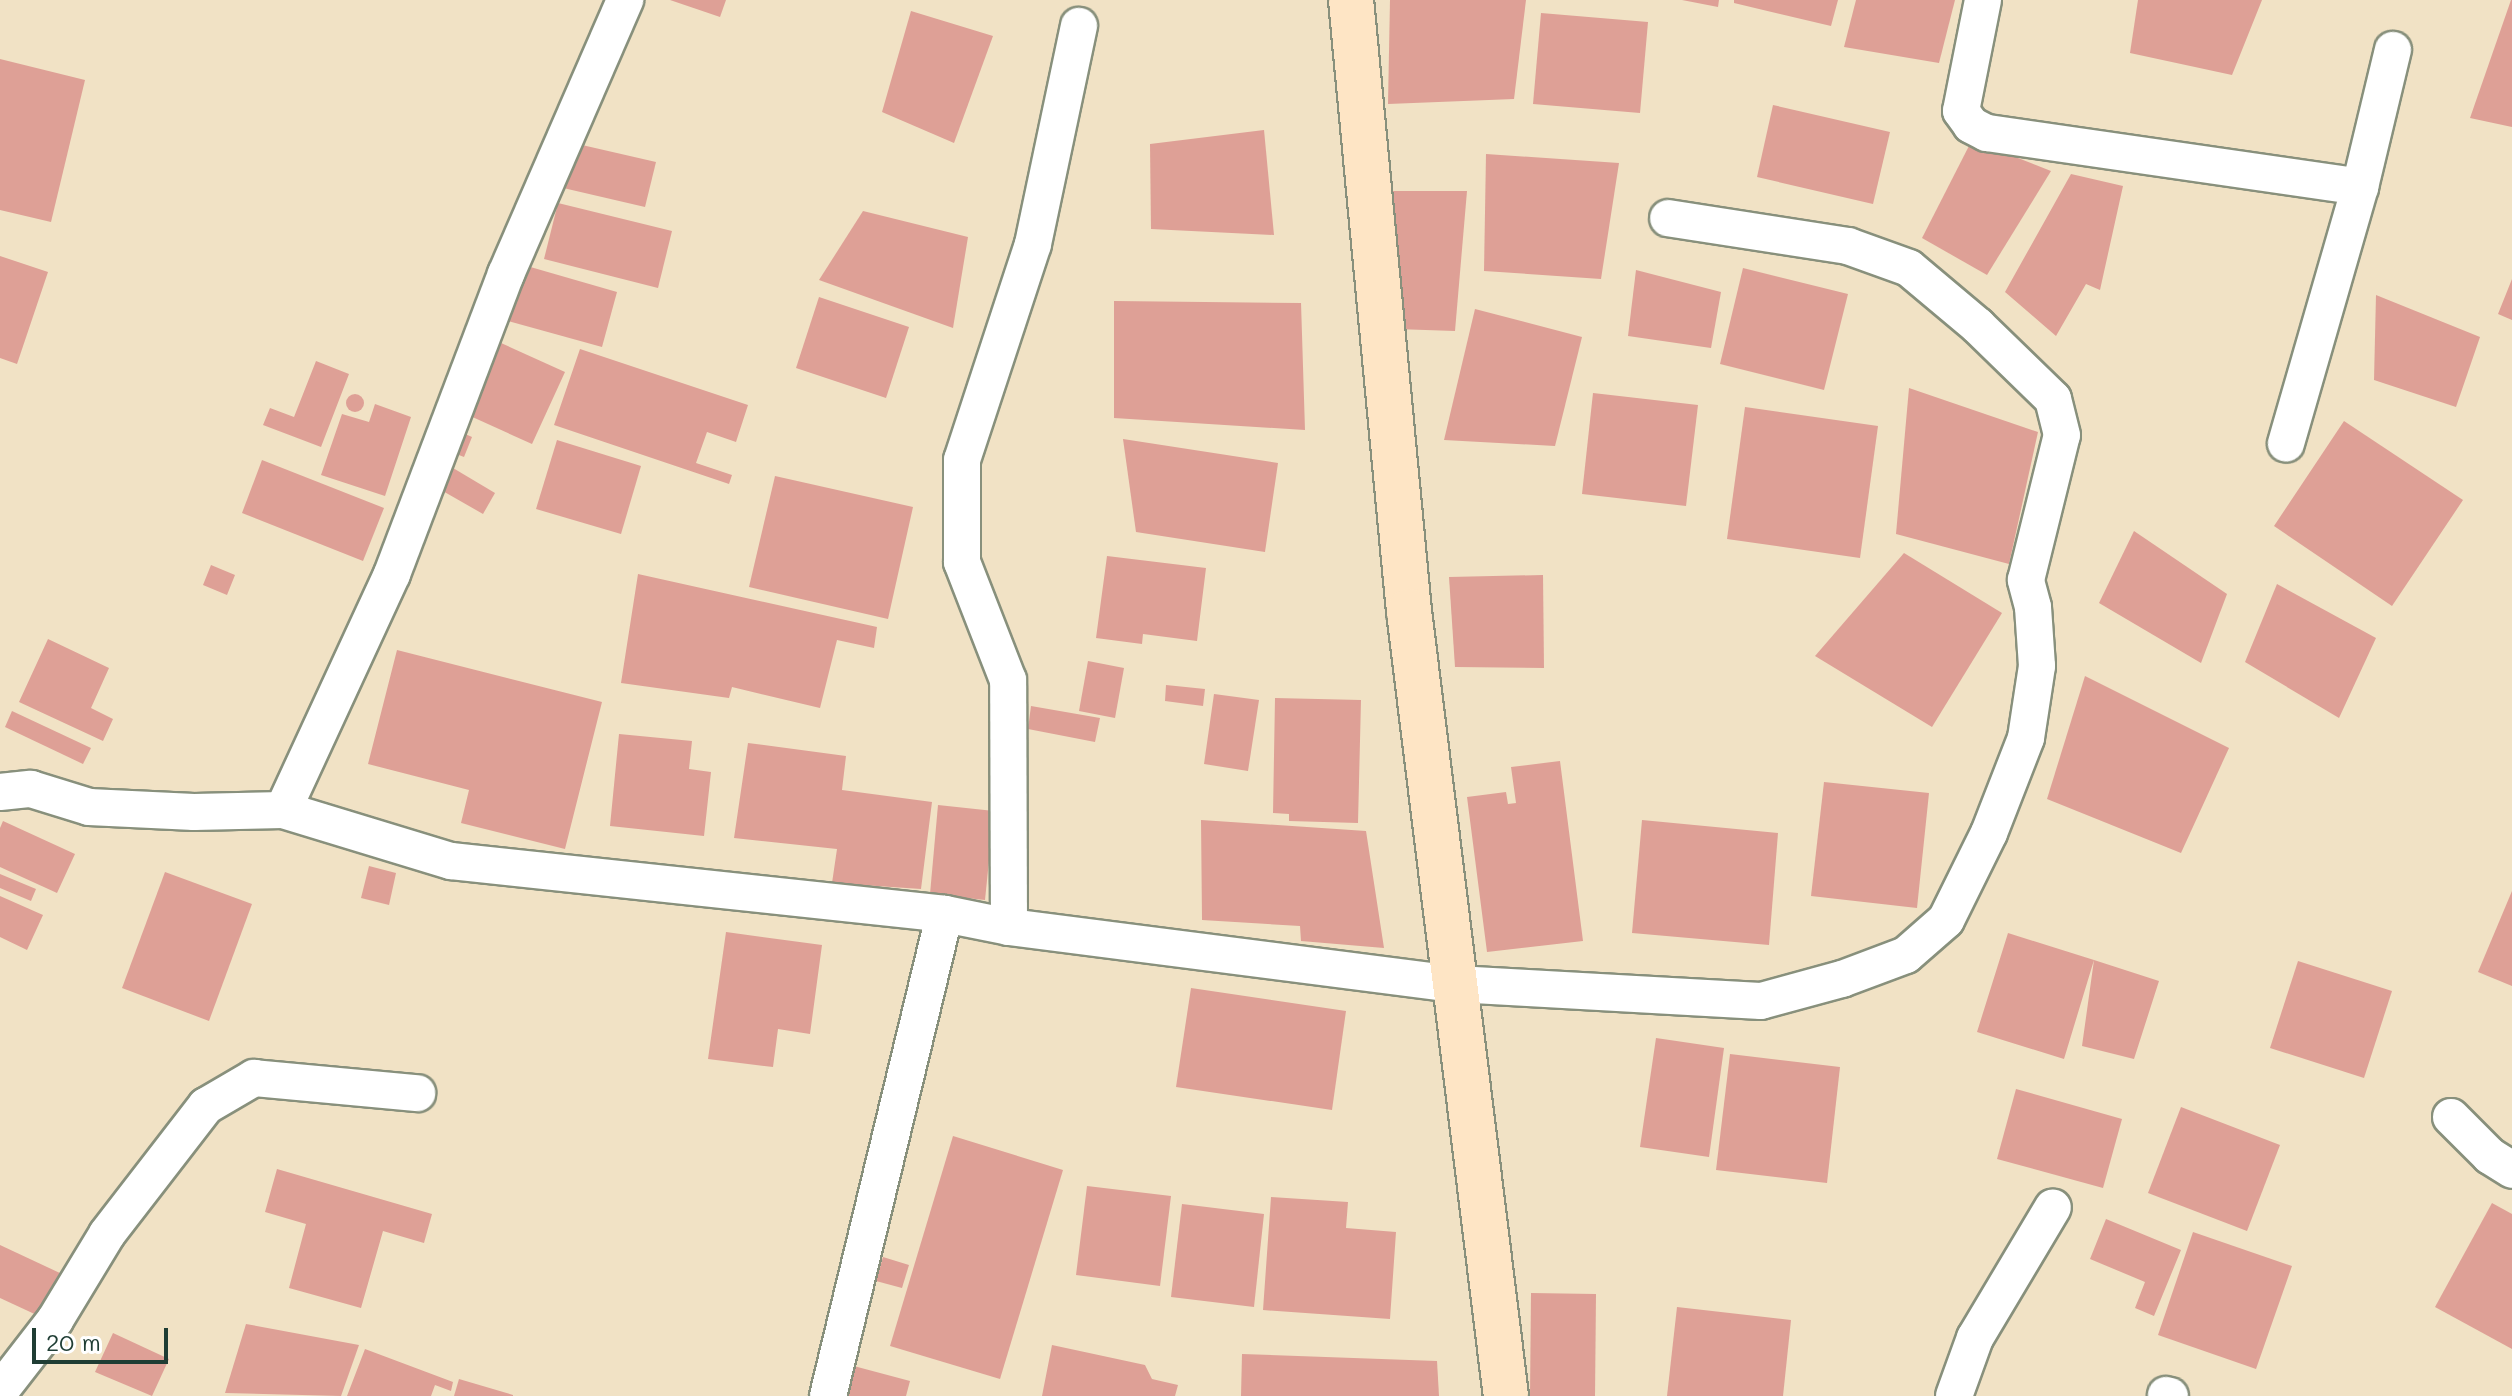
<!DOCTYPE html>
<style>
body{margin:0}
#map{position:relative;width:2512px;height:1396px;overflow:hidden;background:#f1e2c5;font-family:Mali,sans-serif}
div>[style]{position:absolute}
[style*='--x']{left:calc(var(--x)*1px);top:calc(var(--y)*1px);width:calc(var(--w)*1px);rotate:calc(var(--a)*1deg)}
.building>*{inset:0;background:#dea096}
.round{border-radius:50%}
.roads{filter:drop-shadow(2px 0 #88907c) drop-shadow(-2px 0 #88907c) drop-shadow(0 2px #88907c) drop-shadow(0 -2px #88907c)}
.street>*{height:36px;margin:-18px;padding:0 18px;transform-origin:18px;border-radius:18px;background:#fff}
.secondary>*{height:44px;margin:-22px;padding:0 22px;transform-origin:22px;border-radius:22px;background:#fee5c5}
span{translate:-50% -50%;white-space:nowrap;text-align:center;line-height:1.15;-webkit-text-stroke:8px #fff;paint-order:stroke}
.scale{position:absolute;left:32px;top:1328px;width:136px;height:36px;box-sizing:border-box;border:4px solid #1f3d34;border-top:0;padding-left:10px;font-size:24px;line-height:28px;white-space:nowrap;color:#1f3d34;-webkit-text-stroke:6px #fff;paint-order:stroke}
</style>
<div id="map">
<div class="building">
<div style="clip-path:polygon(670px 0,726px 0,720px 17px)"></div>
<div style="clip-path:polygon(1390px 0,1526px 0,1514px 99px,1388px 104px)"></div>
<div style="clip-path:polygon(1682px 0,1719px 0,1718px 7px)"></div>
<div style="clip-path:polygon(1734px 0,1838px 0,1831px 26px,1734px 3px)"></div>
<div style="clip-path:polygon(1856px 0,1955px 0,1939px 63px,1844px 47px)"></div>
<div style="clip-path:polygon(2138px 0,2262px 0,2232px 75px,2130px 53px)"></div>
<div style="clip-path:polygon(2511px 0,2512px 0,2512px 127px,2470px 118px)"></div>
<div style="clip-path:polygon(911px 11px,993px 36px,954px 143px,882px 112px)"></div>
<div style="clip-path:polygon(1541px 13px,1648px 22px,1640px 113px,1533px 104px)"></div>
<div style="clip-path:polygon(0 59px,85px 80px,51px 222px,0 210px)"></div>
<div style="clip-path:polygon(1773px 105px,1890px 132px,1873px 204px,1757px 177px)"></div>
<div style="clip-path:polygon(1264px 130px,1274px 235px,1151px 229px,1150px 144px)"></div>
<div style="clip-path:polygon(1972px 140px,2051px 171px,1987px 275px,1922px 238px)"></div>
<div style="clip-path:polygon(569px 142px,656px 162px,645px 207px,559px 187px)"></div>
<div style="clip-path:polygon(1486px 154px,1619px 163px,1601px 279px,1484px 271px)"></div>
<div style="clip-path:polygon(2071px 174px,2123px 186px,2100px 290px,2086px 284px,2056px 336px,2005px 292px)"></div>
<div style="clip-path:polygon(1382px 191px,1467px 191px,1455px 331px,1396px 329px)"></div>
<div style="clip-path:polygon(558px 203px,672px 231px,658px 288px,544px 259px)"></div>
<div style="clip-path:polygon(863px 211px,968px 237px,953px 328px,819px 280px)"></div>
<div style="clip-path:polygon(0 256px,48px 272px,17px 364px,0 358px)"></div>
<div style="clip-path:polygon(520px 264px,617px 292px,602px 347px,504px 320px)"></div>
<div style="clip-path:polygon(1743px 268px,1848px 294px,1824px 390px,1720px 364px)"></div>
<div style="clip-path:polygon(1636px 270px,1721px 292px,1711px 348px,1628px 336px)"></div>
<div style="clip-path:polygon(2512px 279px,2512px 320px,2498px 314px)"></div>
<div style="clip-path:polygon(2376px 295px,2480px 337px,2456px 407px,2374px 380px)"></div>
<div style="clip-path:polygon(819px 297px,909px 327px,886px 398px,796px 368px)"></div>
<div style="clip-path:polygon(1114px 301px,1301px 303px,1305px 430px,1114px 418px)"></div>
<div style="clip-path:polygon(1475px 309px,1582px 337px,1555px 446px,1444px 440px)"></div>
<div style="clip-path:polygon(501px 343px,565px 372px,532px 444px,468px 415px)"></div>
<div style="clip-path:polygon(580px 349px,748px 405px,736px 442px,707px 432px,696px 463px,732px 475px,729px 484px,554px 425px)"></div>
<div style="clip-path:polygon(316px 361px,349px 374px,321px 447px,263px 425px,270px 408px,294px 417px)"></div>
<div style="clip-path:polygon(1909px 388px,2038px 432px,2009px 564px,1896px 534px)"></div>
<div style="clip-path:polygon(1593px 393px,1698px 405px,1686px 506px,1582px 494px)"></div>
<div class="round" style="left:346px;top:394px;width:18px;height:18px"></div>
<div style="clip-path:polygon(375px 404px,411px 417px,385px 496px,321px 475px,342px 414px,369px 422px)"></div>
<div style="clip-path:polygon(1745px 407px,1878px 426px,1860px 558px,1727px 539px)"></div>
<div style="clip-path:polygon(2344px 421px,2463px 500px,2392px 606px,2274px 526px)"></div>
<div style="clip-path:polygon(454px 429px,472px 437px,464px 457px,446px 450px)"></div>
<div style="clip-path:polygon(1123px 439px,1278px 463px,1265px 552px,1136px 532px)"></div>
<div style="clip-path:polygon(557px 440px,641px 466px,621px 534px,536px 509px)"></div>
<div style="clip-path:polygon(262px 460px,384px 508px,363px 561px,242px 513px)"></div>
<div style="clip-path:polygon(453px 468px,495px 493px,483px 514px,441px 490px)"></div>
<div style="clip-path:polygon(775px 476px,913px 507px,888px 619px,749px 587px)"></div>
<div style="clip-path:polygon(2134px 531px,2227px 594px,2201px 663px,2099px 603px)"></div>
<div style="clip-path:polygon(1904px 553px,2002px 613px,1932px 727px,1815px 656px)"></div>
<div style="clip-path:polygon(1107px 556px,1206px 568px,1197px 641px,1143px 634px,1142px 644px,1096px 638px)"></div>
<div style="clip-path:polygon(211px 565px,235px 575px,227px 595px,203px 585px)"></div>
<div style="clip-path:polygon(638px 574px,877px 627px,874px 648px,837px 640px,820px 708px,732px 687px,729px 698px,621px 683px)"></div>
<div style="clip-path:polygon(1543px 575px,1544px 668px,1455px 667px,1449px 577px)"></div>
<div style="clip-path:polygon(2277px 584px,2376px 638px,2339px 718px,2245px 662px)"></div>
<div style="clip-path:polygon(48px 639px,109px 668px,91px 708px,113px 719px,103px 741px,19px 702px)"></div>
<div style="clip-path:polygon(397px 650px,602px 702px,565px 849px,461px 823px,469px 790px,368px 764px)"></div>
<div style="clip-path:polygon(1088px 661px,1124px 668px,1115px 718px,1079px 711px)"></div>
<div style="clip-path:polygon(2085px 676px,2229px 748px,2181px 853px,2047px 799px)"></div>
<div style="clip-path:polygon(1166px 685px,1205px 689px,1203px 706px,1165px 701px)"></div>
<div style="clip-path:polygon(1214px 694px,1259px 700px,1248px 771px,1204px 764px)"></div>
<div style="clip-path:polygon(1275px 698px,1361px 700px,1358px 823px,1289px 821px,1289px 814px,1273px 813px)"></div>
<div style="clip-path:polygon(1031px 706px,1100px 718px,1095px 742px,1028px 729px)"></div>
<div style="clip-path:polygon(12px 711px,91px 748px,83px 764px,5px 727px)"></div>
<div style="clip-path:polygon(619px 734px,692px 741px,689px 769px,711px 772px,704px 836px,610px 826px)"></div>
<div style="clip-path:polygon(748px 743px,846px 756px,842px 790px,932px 802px,921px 889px,832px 883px,837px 849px,734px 838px)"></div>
<div style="clip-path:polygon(1560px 761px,1583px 941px,1487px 952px,1467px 797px,1506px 792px,1508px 804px,1516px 803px,1511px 767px)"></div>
<div style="clip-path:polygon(1824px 782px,1929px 793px,1917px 908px,1811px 896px)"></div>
<div style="clip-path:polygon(938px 805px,994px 811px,985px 900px,930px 894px)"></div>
<div style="clip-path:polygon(1201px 820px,1366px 831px,1384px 948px,1301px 941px,1300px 926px,1202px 920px)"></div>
<div style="clip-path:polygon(1642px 820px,1778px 833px,1769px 945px,1632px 933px)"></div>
<div style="clip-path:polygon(3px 821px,75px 854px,57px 893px,0 867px,0 828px)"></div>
<div style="clip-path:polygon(369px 866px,396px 873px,389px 905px,361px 898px)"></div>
<div style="clip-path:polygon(165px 872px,252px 904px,209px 1021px,122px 988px)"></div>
<div style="clip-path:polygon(0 874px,36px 889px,31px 901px,0 888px)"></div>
<div style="clip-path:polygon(2512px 891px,2512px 986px,2478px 972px)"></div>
<div style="clip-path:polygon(0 896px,43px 915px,27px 950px,0 937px)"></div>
<div style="clip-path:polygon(726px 932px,822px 945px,810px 1034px,778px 1029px,773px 1067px,708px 1059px)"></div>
<div style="clip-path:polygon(2008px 933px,2094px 960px,2159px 981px,2134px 1059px,2082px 1046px,2094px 960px,2064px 1059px,1977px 1032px)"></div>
<div style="clip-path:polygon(2298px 961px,2392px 991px,2364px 1078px,2270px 1048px)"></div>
<div style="clip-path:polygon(1191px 988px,1346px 1011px,1332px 1110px,1176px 1087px)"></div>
<div style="clip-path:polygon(1656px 1038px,1724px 1048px,1709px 1157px,1640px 1147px)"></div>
<div style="clip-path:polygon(1730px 1054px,1840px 1067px,1827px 1183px,1716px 1170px)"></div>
<div style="clip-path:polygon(2016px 1089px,2122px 1119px,2103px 1188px,1997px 1159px)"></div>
<div style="clip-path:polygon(2181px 1107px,2280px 1145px,2247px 1231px,2148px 1193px)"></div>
<div style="clip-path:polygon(953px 1136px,1063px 1170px,1000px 1379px,890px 1346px)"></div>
<div style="clip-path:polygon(277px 1169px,432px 1214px,424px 1243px,383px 1231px,361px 1308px,289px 1288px,306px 1224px,265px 1212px)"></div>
<div style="clip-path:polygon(1087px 1186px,1171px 1196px,1160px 1286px,1076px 1275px)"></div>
<div style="clip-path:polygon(1271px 1197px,1348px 1202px,1346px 1228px,1396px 1232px,1390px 1319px,1263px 1310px)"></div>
<div style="clip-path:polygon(2492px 1203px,2512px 1214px,2512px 1349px,2435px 1307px)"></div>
<div style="clip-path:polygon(1182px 1204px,1264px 1214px,1254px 1307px,1171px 1297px)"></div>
<div style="clip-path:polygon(2106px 1219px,2181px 1250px,2154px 1316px,2135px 1308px,2145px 1282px,2090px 1259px)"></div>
<div style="clip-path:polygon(2193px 1232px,2292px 1266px,2256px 1369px,2158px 1335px)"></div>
<div style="clip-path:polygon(0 1245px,62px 1274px,41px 1317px,0 1298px)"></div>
<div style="clip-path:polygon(883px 1257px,909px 1265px,902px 1288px,876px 1281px)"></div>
<div style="clip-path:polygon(1531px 1293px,1596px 1294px,1595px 1396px,1530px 1396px)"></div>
<div style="clip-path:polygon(1677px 1307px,1791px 1320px,1783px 1396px,1667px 1396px)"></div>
<div style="clip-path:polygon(246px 1324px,359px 1345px,341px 1396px,225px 1393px)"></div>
<div style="clip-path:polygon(113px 1333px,169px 1359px,152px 1396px,95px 1372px)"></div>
<div style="clip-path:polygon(1052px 1345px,1145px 1365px,1152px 1379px,1178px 1385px,1175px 1396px,1042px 1396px)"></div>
<div style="clip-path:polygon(365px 1349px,453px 1382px,451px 1391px,435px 1385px,431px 1396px,347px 1396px)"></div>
<div style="clip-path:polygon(1242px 1354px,1437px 1361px,1439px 1396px,1241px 1396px)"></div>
<div style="clip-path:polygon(850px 1365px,910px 1381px,906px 1396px,842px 1396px)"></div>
<div style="clip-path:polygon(459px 1379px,513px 1395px,513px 1396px,454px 1396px)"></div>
</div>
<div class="roads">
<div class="street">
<div style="--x:1983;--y:0;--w:113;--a:101.2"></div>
<div style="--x:1961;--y:111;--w:17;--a:54"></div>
<div style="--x:1971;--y:125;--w:18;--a:27"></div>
<div style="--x:1987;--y:133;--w:377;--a:8.2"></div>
<div style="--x:2360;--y:187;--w:267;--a:106.1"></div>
<div style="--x:2360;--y:187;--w:141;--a:-76.5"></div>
<div style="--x:0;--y:792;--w:31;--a:-6"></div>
<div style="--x:31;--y:789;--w:61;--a:17.2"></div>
<div style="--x:89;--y:807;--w:105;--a:2.7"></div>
<div style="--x:194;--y:812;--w:89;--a:-1.3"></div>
<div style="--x:283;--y:810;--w:176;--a:16.9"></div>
<div style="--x:451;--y:861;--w:497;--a:6.1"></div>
<div style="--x:945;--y:914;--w:65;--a:11.5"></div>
<div style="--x:1009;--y:927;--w:451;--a:7.3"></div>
<div style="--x:1456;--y:984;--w:305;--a:3.2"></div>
<div style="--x:1761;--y:1001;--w:84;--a:-15.2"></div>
<div style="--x:1842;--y:979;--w:68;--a:-20.6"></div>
<div style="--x:1906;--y:955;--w:53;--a:-41.2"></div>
<div style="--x:1946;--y:920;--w:97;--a:-63.7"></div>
<div style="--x:1989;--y:833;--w:102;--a:-68.7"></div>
<div style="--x:2026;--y:738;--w:73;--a:-81.3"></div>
<div style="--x:2037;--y:666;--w:59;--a:-93.9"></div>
<div style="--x:2033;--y:607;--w:28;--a:-105"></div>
<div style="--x:2026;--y:580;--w:149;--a:-76.1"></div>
<div style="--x:2062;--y:435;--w:37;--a:-104"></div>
<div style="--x:2053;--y:399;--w:105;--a:-135.8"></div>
<div style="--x:1978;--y:326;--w:90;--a:-140"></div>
<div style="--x:1909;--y:268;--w:65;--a:-160.2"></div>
<div style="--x:1848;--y:246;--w:182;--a:-171.2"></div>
<div style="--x:283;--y:810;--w:260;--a:-65.2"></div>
<div style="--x:392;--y:574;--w:321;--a:-69.2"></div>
<div style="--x:506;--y:274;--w:299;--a:-66.5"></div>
<div style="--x:1009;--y:927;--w:247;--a:-90.2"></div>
<div style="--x:1008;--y:680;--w:127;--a:-111.3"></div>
<div style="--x:962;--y:562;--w:102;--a:-90"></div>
<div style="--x:962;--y:460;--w:227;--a:-71.8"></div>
<div style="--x:1033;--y:244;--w:223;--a:-78.1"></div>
<div style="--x:2451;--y:1117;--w:55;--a:45"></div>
<div style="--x:2490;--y:1156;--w:26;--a:32"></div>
<div style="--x:0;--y:1391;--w:90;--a:-52.2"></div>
<div style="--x:55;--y:1320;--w:100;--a:-58.8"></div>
<div style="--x:107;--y:1234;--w:162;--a:-52.3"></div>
<div style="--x:206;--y:1106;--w:56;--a:-30.3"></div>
<div style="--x:254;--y:1078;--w:164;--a:5.3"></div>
<div style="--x:2166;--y:1395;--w:4;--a:14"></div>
<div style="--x:828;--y:1396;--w:496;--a:-76.4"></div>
<div style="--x:1954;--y:1396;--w:62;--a:-70.1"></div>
<div style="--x:1975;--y:1338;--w:152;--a:-59.2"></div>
</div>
<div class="secondary">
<div style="--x:1351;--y:0;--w:614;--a:84.58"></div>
<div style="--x:1409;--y:611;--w:791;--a:82.96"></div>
</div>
</div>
<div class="scale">20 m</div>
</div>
